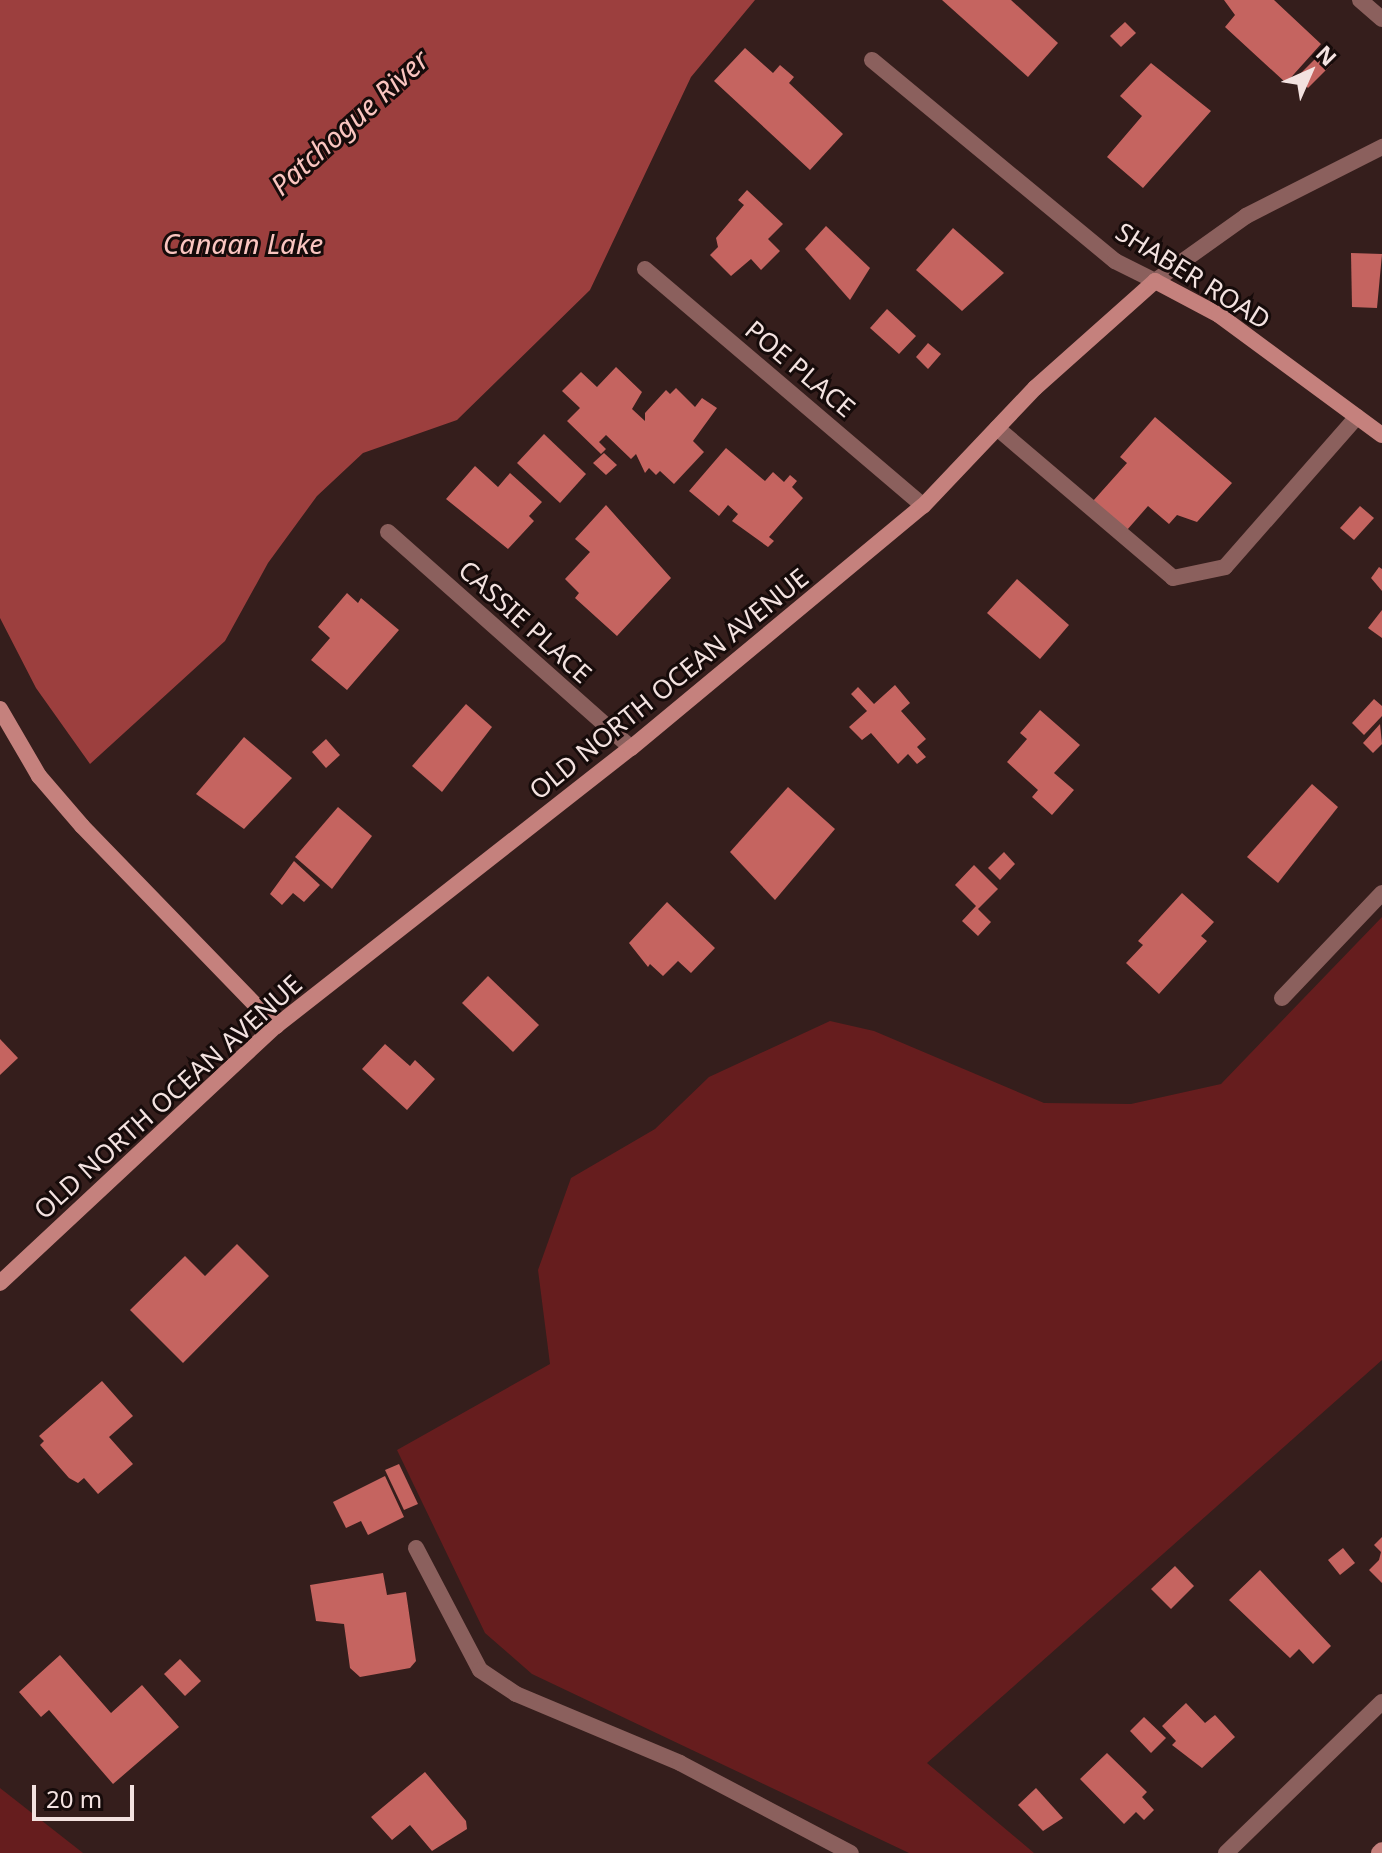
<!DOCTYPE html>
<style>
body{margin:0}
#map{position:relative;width:1382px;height:1853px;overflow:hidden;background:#351e1c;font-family:"Noto Sans",sans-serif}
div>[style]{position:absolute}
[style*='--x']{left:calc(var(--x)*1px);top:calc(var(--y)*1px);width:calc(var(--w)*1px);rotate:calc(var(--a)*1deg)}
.green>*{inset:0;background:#661d1e}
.water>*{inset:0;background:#9c3f3e}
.building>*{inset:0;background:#c56460}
.lane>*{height:16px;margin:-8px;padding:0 8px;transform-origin:8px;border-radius:8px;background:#8b605d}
.street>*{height:16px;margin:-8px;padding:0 8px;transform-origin:8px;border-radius:8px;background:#8b605d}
.secondary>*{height:16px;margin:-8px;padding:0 8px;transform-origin:8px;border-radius:8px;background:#c5817d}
span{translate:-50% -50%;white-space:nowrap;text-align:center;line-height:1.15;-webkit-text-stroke:6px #160b0a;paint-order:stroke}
.street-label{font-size:26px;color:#f3e2e0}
.water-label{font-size:28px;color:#fac5c0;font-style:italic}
.north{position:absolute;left:1270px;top:32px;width:80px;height:80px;-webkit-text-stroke:6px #160b0a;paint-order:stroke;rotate:45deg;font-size:22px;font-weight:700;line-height:32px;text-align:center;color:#f3e2e0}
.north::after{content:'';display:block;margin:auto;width:28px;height:36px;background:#f3e2e0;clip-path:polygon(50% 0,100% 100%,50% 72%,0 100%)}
.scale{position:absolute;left:32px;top:1785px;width:102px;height:36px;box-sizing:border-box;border:4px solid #f3e2e0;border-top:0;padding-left:10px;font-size:24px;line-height:28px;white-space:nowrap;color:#f3e2e0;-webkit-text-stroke:6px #160b0a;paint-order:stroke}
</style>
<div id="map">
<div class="green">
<div style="clip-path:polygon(1382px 917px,1382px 1360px,927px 1763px,1034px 1853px,909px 1853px,532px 1674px,485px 1633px,397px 1450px,550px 1364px,538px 1270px,571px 1178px,655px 1129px,709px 1077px,830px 1021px,874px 1031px,1044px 1103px,1131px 1104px,1221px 1084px)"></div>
<div style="clip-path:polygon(0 1788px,83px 1853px,0 1853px)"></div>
</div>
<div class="water">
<div style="clip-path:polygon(0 0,755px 0,691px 77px,590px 290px,457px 420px,363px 453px,317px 496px,268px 563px,225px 641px,90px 764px,36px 688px,0 618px)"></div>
</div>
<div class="building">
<div style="clip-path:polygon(942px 0,1011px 0,1058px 43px,1028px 77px)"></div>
<div style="clip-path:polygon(1224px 0,1274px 0,1321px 44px,1286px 83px,1225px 27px,1235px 15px)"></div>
<div style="clip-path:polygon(1125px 22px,1136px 33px,1121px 47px,1110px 36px)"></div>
<div style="clip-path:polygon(745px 48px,773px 73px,780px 65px,794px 77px,789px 83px,843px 134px,810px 170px,714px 81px)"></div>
<div style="clip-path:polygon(1321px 53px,1332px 64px,1308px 88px,1297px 77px)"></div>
<div style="clip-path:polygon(1151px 63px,1211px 111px,1143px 188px,1107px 157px,1142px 116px,1120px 96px)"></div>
<div style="clip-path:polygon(747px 190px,783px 224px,768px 239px,780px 251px,761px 270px,751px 259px,731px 276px,710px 255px,718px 247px,716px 238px,744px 205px,738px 200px)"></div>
<div style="clip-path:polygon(826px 226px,870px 268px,850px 300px,805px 249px)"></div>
<div style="clip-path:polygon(953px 228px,1004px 273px,962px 311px,916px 270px)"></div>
<div style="clip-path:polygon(1351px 253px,1382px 254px,1377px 308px,1352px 307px)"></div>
<div style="clip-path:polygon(887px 309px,916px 336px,899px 354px,870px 328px)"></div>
<div style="clip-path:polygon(928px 343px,941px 354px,928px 369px,916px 357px)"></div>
<div style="clip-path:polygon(616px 367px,642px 392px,632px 409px,645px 421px,645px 413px,666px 390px,670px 394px,676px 388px,695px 407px,702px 398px,717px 408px,693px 441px,704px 452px,674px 484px,660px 471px,656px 475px,649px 468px,645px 473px,636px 454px,631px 459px,606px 435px,599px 442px,606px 449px,601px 454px,567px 421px,580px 408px,562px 391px,581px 372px,597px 387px)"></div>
<div style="clip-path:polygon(1155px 417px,1232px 483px,1197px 522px,1177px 515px,1169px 524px,1148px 506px,1127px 530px,1093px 501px,1127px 463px,1120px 457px)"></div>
<div style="clip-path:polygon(544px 434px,586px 474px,560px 503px,517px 463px)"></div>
<div style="clip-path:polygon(726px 448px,765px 481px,773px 472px,784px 482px,790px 475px,797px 481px,792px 487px,803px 498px,769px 537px,774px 541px,768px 547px,732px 521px,738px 514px,728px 505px,719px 516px,689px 491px)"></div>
<div style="clip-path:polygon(604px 453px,617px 465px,606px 475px,593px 463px)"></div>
<div style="clip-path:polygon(475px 466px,498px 487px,510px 473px,542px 502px,529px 516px,534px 521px,508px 549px,446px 499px)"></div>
<div style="clip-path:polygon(606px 505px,671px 578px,617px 636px,575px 598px,579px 593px,565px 579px,590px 552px,575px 539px)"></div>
<div style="clip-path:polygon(1360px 506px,1374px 518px,1354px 540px,1340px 528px)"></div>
<div style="clip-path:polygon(1379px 567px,1382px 569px,1382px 591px,1371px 578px)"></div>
<div style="clip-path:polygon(1017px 579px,1069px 625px,1040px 659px,987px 613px)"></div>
<div style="clip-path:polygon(347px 593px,358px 603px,361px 598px,399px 630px,347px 690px,311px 660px,330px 638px,318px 627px)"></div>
<div style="clip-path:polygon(1382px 610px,1382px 638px,1368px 628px)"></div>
<div style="clip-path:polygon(895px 685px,910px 703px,901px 711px,926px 739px,917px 747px,926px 757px,917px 764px,908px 754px,898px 764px,871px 733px,862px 740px,849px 727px,867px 711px,851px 694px,858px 687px,874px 704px)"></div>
<div style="clip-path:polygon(1374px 699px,1382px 706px,1382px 716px,1364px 735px,1352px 723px)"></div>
<div style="clip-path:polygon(466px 704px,492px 727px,442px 792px,412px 766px)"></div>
<div style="clip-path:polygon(1040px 710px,1080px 745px,1054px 773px,1074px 790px,1052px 815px,1032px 797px,1038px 790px,1007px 762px,1027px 739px,1020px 733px)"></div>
<div style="clip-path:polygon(1380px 724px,1382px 744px,1373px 753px,1363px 743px)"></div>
<div style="clip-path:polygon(244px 737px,292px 778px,244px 829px,196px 794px)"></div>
<div style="clip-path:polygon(326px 739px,340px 755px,326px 768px,312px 752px)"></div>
<div style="clip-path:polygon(1312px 784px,1338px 807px,1278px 883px,1247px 857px)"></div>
<div style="clip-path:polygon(788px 787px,835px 829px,775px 900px,730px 852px)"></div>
<div style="clip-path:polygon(338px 807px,372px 836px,332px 889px,295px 857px)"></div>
<div style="clip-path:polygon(1004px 852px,1015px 864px,1000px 880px,988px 868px)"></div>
<div style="clip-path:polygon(294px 861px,320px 885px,304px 902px,293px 893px,282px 905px,270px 894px)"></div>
<div style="clip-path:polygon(974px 865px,998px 889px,978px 909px,991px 922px,978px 936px,962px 921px,976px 906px,955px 885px)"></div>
<div style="clip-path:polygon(1182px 893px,1214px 922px,1201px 936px,1207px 941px,1159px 994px,1126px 963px,1143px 945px,1138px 941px)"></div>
<div style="clip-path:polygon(667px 902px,715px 948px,691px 973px,678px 961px,663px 976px,650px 964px,648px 967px,629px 943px)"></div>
<div style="clip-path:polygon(488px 976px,539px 1025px,513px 1052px,462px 1003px)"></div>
<div style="clip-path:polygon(0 1039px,18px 1058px,0 1075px)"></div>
<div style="clip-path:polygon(385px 1044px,410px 1066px,415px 1060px,435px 1079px,407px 1110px,362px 1069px)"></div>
<div style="clip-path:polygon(237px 1244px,269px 1276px,183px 1363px,130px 1310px,185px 1256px,205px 1276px)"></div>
<div style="clip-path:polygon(102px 1381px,133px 1416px,109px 1437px,133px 1464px,98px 1494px,84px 1478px,78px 1483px,69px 1478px,40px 1445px,44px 1441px,39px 1436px)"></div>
<div style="clip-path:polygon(399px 1464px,418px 1504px,404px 1510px,385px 1470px)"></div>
<div style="clip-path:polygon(385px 1476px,404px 1517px,368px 1535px,361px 1521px,346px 1528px,333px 1502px)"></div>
<div style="clip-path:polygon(1382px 1537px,1382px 1583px,1369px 1570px,1379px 1560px,1381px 1552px,1374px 1545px)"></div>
<div style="clip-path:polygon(1343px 1548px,1355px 1563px,1340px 1575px,1328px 1560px)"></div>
<div style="clip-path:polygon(1175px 1566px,1194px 1586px,1171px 1609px,1151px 1589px)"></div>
<div style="clip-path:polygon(1260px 1570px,1331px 1646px,1313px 1664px,1299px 1649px,1290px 1658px,1229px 1600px)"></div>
<div style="clip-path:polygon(383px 1573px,387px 1595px,406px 1592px,416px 1661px,410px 1668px,360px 1677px,350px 1668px,344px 1624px,316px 1621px,310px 1585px)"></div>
<div style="clip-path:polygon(60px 1655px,111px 1713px,142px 1685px,179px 1727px,113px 1784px,49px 1710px,41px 1717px,19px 1692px)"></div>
<div style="clip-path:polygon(180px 1659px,201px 1681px,185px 1696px,164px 1674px)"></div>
<div style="clip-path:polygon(1186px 1703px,1205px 1723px,1215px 1715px,1235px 1737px,1202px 1768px,1172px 1745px,1176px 1741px,1162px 1726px)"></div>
<div style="clip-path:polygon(1144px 1717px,1166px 1738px,1151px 1753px,1130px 1731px)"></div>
<div style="clip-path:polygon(1107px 1753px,1147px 1792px,1142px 1797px,1154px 1810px,1144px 1820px,1136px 1812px,1124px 1824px,1080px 1779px)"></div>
<div style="clip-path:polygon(425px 1772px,466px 1821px,467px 1829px,432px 1851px,410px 1825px,392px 1840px,371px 1817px)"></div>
<div style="clip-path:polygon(1036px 1788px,1063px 1818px,1043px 1831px,1018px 1805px)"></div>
</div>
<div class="lane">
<div style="--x:997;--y:428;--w:231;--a:40.4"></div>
<div style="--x:1173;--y:578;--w:53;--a:-11.9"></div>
<div style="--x:1225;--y:567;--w:200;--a:-48.7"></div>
<div style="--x:1282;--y:998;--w:145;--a:-46.4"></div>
<div style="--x:416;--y:1548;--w:138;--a:62.3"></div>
<div style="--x:480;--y:1670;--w:43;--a:33.7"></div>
<div style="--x:516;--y:1694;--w:178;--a:22.8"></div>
<div style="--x:680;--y:1763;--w:193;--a:27.8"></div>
</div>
<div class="street">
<div style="--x:1360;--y:0;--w:29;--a:41"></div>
<div style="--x:872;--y:60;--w:315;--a:39.6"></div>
<div style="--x:1115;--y:261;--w:45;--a:26.6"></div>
<div style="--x:1155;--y:281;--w:112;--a:-35.5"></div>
<div style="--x:1246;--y:216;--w:153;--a:-26.9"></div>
<div style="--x:645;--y:269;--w:365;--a:40.4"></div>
<div style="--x:388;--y:532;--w:325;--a:41.6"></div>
<div style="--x:1226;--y:1853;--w:217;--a:-44.1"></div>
</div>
<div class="secondary">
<div style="--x:0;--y:709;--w:78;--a:59.8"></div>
<div style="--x:39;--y:776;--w:66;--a:49.3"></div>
<div style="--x:82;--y:826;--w:279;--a:45.9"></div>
<div style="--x:0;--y:1283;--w:377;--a:-43"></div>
<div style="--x:276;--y:1026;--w:451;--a:-38.1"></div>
<div style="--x:631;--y:748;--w:379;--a:-39.7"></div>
<div style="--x:923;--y:506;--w:163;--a:-46.5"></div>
<div style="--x:1035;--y:388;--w:161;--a:-41.7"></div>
<div style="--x:1155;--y:281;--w:72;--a:28"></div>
<div style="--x:1219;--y:315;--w:202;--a:36.4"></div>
<div style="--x:1379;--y:1853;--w:4;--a:-45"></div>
</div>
<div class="street-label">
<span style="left:1193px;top:276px;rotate:32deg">SHABER ROAD</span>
<span style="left:800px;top:369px;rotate:40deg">POE PLACE</span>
<span style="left:525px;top:622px;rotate:42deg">CASSIE PLACE</span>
<span style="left:669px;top:684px;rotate:-39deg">OLD NORTH OCEAN AVENUE</span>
<span style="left:168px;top:1097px;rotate:-42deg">OLD NORTH OCEAN AVENUE</span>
</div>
<div class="water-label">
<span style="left:349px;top:122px;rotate:-42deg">Patchogue River</span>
<span style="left:243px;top:243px">Canaan Lake</span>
</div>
<div class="north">N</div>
<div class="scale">20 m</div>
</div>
